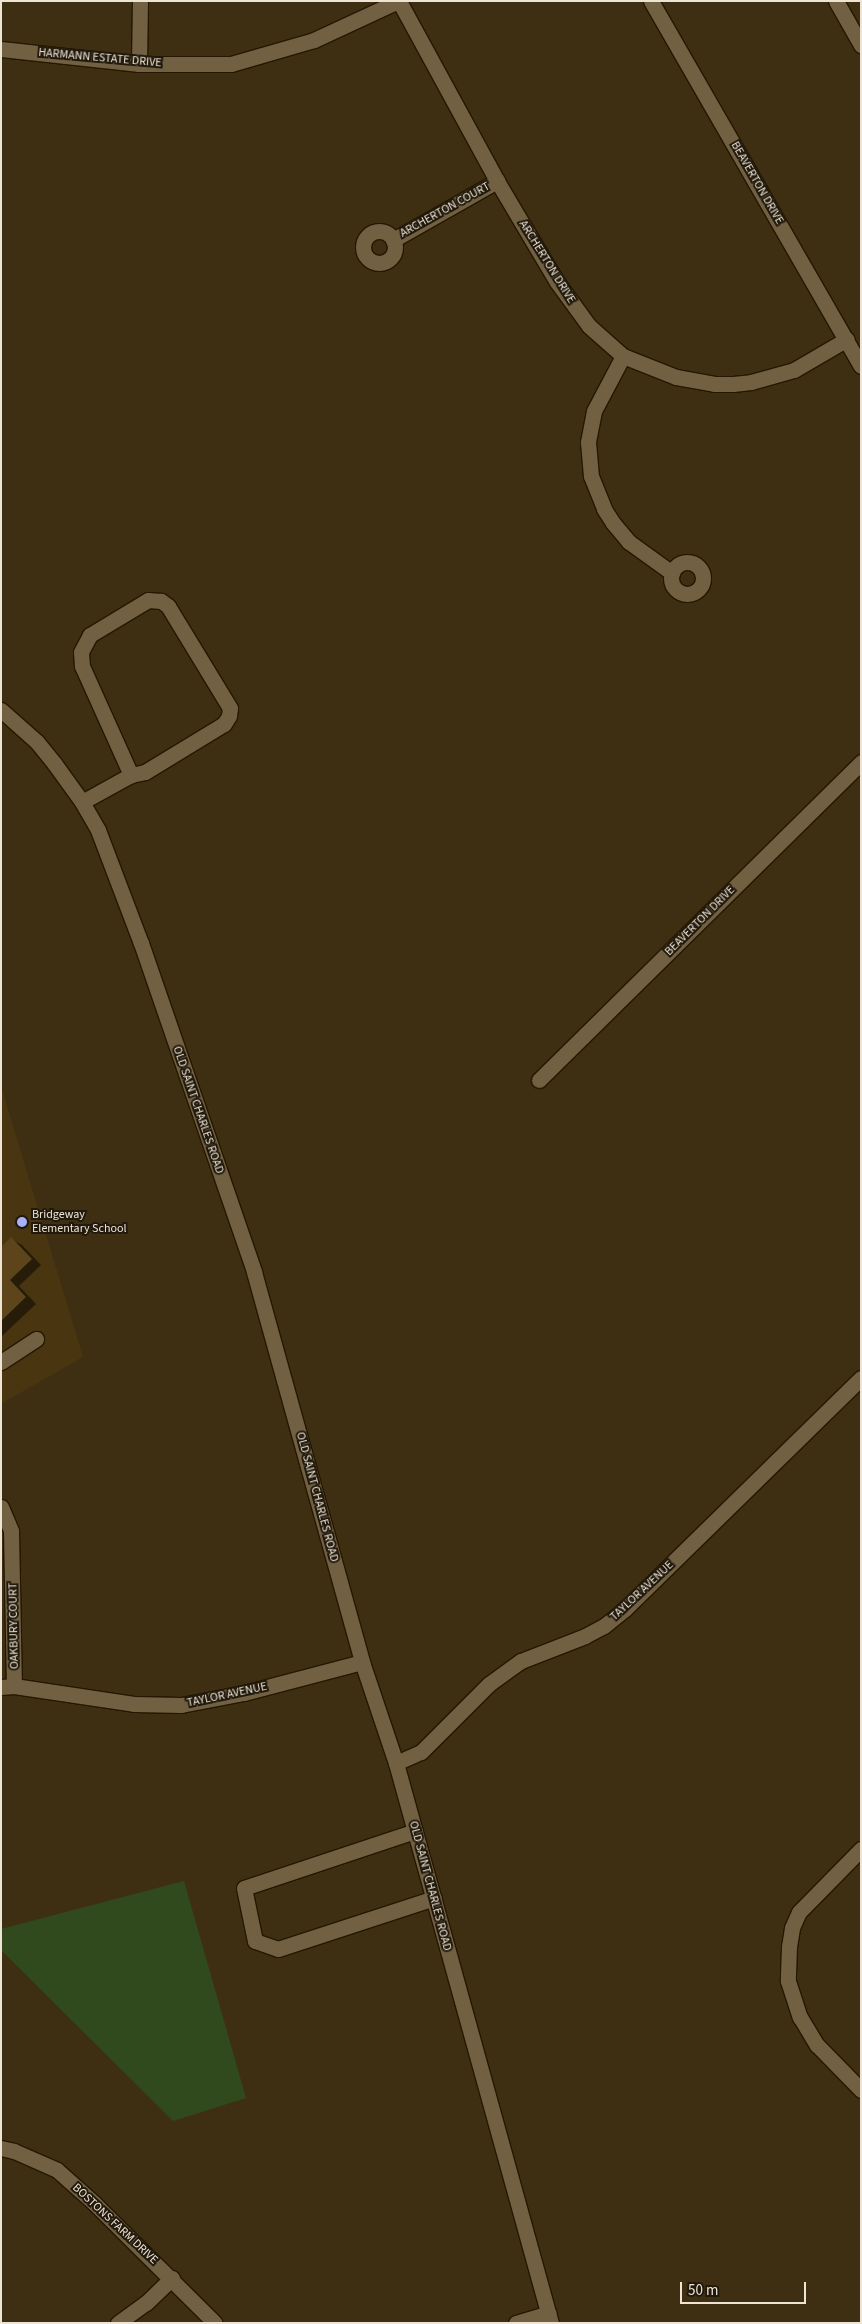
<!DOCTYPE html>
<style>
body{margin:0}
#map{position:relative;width:862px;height:2324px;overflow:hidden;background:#3f2f12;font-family:"Source Sans 3",sans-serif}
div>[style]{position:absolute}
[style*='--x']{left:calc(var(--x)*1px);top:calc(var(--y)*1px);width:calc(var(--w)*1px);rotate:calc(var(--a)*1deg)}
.built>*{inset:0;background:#493510}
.green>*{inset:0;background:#314a1d}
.shadow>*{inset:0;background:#0007}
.building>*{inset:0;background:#5d441a}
.roads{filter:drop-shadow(1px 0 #251700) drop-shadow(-1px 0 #251700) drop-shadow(0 1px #251700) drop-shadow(0 -1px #251700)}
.minor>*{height:15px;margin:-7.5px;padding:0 7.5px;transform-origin:7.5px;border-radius:7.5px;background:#716042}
.minor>.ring{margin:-7.5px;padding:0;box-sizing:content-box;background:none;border:15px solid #716042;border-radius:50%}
.dots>*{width:14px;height:14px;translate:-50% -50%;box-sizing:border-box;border:2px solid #20190c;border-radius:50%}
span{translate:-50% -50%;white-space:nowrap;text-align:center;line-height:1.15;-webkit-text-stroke:4px #20190c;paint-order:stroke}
.street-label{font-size:12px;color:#eee4d4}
.poi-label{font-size:12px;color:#eee4d4}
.left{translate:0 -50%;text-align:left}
.frame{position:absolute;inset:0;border:2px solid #eee4d4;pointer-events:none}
.scale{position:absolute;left:680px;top:2282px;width:126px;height:22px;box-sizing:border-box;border:2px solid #eee4d4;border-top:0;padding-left:6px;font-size:15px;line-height:18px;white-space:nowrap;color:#eee4d4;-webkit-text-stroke:4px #20190c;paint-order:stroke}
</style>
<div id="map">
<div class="built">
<div style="clip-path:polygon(1px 1086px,83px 1357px,1px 1404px)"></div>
</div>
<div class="green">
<div style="clip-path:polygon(184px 1881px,246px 2098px,173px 2121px,1px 1950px,1px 1929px)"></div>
</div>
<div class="shadow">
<div style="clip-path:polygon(11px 1239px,22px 1245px,41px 1265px,19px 1286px,36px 1304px,2px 1336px,1px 1248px)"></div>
</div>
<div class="building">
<div style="clip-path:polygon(11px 1237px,32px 1259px,10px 1280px,26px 1297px,1px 1321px,1px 1247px)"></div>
</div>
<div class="roads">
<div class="minor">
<div style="--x:399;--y:1;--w:205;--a:61.4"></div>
<div style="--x:497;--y:181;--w:117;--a:59.3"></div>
<div style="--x:557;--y:282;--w:54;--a:54"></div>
<div style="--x:589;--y:326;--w:45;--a:41.4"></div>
<div style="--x:623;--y:356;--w:57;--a:21.6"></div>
<div style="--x:676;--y:377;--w:39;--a:10"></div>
<div style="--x:714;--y:384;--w:19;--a:0"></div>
<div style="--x:733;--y:384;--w:18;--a:-6"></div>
<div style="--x:751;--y:382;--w:45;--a:-15.6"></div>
<div style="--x:794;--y:370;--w:61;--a:-30.3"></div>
<div style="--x:651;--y:1;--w:421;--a:60.1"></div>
<div style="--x:836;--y:1;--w:51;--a:60.4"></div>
<div style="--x:1;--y:49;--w:139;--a:6.2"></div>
<div style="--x:139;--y:64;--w:92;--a:0"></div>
<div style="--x:231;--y:64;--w:86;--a:-16.1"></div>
<div style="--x:314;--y:40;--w:93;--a:-24.9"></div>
<div style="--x:139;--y:64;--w:63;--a:-89.1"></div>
<div class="ring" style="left:363px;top:231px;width:17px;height:17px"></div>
<div style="--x:393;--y:240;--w:120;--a:-29.6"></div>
<div style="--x:623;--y:356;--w:62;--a:117.8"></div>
<div style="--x:594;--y:411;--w:32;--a:101"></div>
<div style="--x:588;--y:442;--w:34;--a:85"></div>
<div style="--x:591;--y:476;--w:35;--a:68"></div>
<div style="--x:604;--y:509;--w:17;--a:57"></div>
<div style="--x:613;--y:523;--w:25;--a:50"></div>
<div style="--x:629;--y:542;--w:53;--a:35.8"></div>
<div class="ring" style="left:671px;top:562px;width:17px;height:17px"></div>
<div style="--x:1;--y:710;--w:48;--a:41.6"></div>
<div style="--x:37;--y:742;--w:27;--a:51"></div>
<div style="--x:54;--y:763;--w:48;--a:54.3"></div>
<div style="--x:82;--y:802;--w:32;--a:60"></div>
<div style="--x:98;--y:830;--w:121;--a:69.2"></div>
<div style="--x:141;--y:943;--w:348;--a:71"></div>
<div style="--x:254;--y:1272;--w:405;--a:74.5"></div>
<div style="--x:362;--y:1662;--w:107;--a:71.4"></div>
<div style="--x:396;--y:1763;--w:581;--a:74.53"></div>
<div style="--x:82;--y:802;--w:56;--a:-28.9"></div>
<div style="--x:131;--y:775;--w:14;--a:-12"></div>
<div style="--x:145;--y:772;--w:92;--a:-31.3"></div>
<div style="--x:224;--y:724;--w:9;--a:-58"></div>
<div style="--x:229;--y:716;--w:8;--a:-83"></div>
<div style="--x:230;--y:708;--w:119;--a:-121.3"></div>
<div style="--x:168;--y:606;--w:9;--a:-144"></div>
<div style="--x:161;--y:601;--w:13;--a:-176"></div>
<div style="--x:148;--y:600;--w:68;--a:148.9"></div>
<div style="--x:90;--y:635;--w:19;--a:118"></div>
<div style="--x:81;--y:652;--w:14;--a:86"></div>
<div style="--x:82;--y:666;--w:120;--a:65.8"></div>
<div style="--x:539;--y:1080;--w:453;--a:-44.6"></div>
<div style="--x:1;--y:1362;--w:42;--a:-33.3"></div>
<div style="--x:1;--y:1507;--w:26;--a:67"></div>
<div style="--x:11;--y:1531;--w:155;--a:88.9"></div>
<div style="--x:1;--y:1687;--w:13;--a:-4"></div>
<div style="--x:14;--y:1686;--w:121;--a:8.5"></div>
<div style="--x:134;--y:1704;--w:47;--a:1.2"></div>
<div style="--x:181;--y:1705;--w:64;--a:-10.8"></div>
<div style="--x:244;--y:1693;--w:122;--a:-14.7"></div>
<div style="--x:396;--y:1763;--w:27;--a:-24"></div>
<div style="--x:421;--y:1752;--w:96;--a:-45"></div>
<div style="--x:489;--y:1684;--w:39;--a:-36"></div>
<div style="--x:521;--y:1661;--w:69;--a:-21.3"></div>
<div style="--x:585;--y:1636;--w:21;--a:-28"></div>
<div style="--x:604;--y:1626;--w:27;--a:-39"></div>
<div style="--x:625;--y:1609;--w:330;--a:-44.4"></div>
<div style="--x:415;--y:1831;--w:180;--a:161.6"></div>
<div style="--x:244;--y:1888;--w:54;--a:78.3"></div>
<div style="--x:255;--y:1941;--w:24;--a:19"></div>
<div style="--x:278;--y:1949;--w:164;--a:-18.1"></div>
<div style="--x:861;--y:1849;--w:88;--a:134.5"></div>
<div style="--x:799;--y:1912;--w:17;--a:114"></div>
<div style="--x:792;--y:1928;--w:18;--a:99"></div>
<div style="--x:789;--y:1946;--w:35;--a:92"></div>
<div style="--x:788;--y:1981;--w:38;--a:72"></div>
<div style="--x:800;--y:2017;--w:33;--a:59"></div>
<div style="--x:817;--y:2045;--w:63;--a:45.6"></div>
<div style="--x:1;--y:2148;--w:13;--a:13"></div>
<div style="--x:14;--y:2151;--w:47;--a:23.8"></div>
<div style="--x:57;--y:2170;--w:50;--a:41.7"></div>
<div style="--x:94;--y:2203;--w:170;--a:44.8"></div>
<div style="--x:118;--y:2323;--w:34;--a:-36"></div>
<div style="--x:146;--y:2303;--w:36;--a:-44"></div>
<div style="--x:516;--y:2323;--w:34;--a:-17"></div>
</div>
</div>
<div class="dots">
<div style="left:22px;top:1222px;background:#a9b0fc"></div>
</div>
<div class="street-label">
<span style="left:100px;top:58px;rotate:5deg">HARMANN ESTATE DRIVE</span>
<span style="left:757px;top:183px;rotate:60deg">BEAVERTON DRIVE</span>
<span style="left:445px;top:210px;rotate:-29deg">ARCHERTON COURT</span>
<span style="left:547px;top:262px;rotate:58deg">ARCHERTON DRIVE</span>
<span style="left:700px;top:921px;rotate:-45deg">BEAVERTON DRIVE</span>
<span style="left:198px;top:1110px;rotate:71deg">OLD SAINT CHARLES ROAD</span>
<span style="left:317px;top:1497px;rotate:75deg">OLD SAINT CHARLES ROAD</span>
<span style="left:642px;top:1591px;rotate:-43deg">TAYLOR AVENUE</span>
<span style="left:14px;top:1626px;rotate:-91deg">OAKBURY COURT</span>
<span style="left:227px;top:1695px;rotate:-12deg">TAYLOR AVENUE</span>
<span style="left:430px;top:1886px;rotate:75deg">OLD SAINT CHARLES ROAD</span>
<span style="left:115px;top:2224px;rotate:43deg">BOSTONS FARM DRIVE</span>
</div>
<div class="poi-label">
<span class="left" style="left:32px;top:1222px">Bridgeway<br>Elementary School</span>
</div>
<div class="frame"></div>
<div class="scale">50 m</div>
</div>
